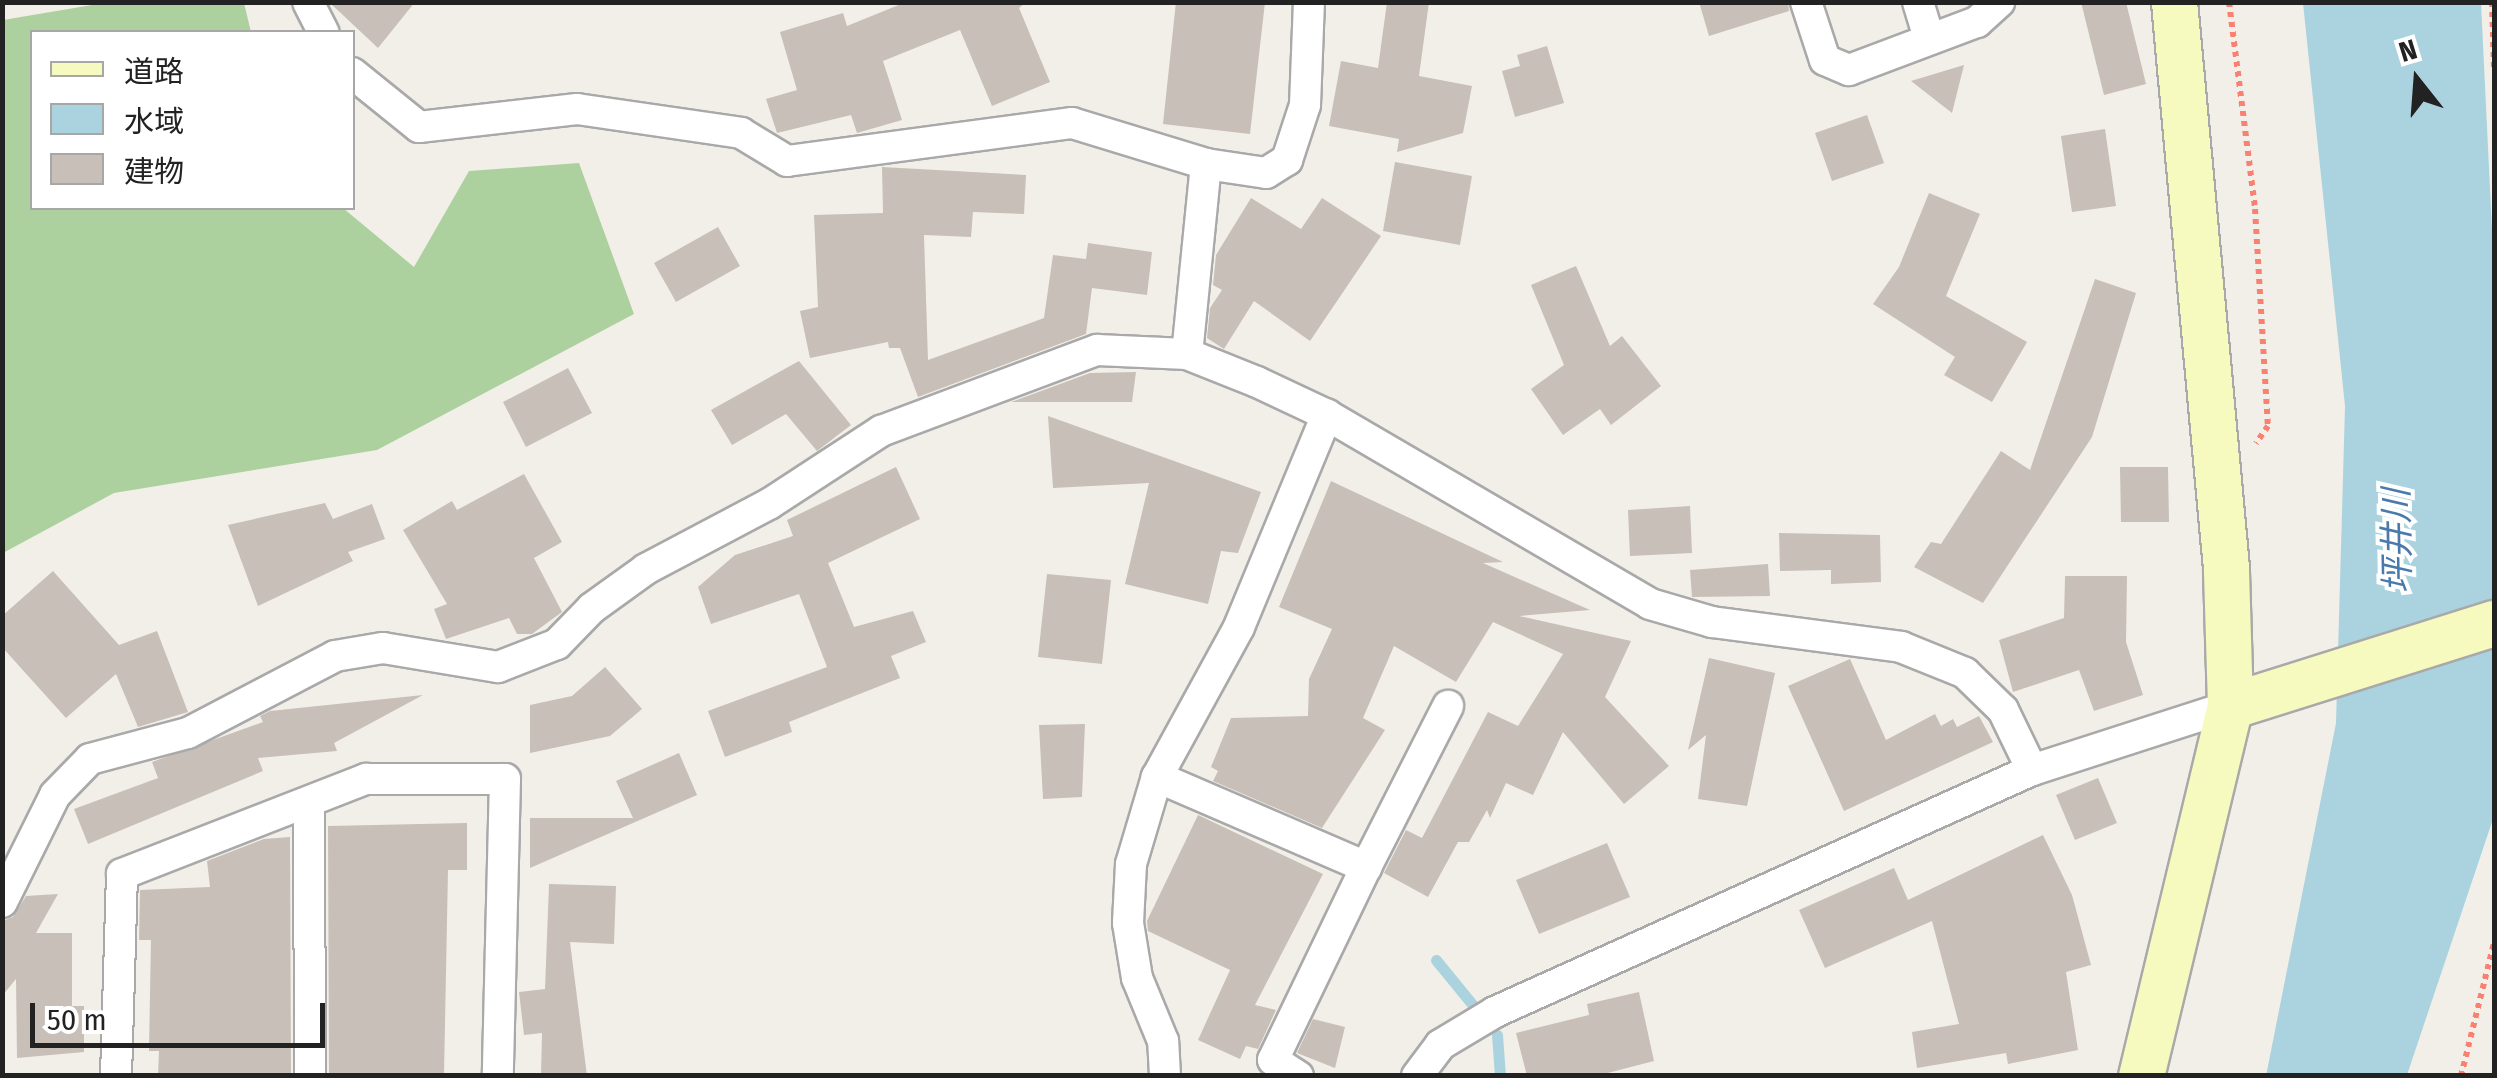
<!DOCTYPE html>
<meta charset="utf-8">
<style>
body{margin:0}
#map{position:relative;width:2497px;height:1078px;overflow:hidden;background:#f2efe9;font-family:"Fira Sans Condensed","Noto Sans JP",sans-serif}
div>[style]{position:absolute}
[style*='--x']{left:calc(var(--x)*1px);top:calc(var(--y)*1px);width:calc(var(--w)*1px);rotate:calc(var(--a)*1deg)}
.forest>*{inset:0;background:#add19e}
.water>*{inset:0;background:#aad3df}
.stream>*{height:11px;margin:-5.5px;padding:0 5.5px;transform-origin:5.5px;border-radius:5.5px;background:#aad3df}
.building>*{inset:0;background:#c7bfb8}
.path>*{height:6px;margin-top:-3px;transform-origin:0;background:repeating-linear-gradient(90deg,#fa8072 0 5px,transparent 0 10px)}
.roads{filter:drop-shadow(2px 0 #a9a9a9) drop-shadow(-2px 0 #a9a9a9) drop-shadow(0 2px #a9a9a9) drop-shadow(0 -2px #a9a9a9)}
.street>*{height:30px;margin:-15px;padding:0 15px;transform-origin:15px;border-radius:15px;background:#fff}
.secondary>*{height:45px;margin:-22.5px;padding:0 22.5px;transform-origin:22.5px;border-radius:22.5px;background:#f7fabf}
span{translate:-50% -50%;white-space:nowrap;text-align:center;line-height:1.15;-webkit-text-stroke:8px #fff;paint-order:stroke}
.water-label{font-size:35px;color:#4a7aab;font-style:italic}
.frame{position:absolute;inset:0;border:5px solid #222;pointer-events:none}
.legend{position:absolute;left:30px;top:30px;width:325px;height:180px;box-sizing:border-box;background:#fff;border:2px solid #a7a7a7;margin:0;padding:12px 18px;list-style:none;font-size:30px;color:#222}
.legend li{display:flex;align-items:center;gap:20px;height:50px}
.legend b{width:50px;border:2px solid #a7a7a7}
.north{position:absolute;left:2367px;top:30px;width:100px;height:100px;-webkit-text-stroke:8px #fff;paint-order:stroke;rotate:343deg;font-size:28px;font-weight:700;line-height:40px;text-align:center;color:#222}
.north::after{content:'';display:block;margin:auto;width:35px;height:45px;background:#222;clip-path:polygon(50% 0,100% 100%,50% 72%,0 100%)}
.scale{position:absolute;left:30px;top:1003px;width:295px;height:45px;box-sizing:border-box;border:5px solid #222;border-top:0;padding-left:12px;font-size:30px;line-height:35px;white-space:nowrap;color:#222;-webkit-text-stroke:8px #fff;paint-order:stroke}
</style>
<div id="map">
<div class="forest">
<div style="clip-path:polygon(104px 3px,244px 3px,251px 32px,32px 32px,32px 208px,343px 208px,414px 267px,469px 171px,579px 163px,634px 314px,377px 450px,114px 493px,3px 553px,3px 20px)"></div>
</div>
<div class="water">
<div style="clip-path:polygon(2303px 3px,2481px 3px,2494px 271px,2494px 816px,2407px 1075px,2266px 1076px,2336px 723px,2345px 406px)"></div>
</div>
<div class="stream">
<div style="--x:1436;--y:960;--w:57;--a:50.7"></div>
<div style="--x:1497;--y:1035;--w:41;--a:85.8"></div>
</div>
<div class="building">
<div style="clip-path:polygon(329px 2px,415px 2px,378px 48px)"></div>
<div style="clip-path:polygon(906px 2px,1026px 2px,1019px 8px,1050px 82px,992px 106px,960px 30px,883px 61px,902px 120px,857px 133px,851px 115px,777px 133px,766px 99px,797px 90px,780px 32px,843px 13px,847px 26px)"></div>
<div style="clip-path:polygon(1176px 2px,1265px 2px,1250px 134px,1163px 124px)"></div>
<div style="clip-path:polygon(1387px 2px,1429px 2px,1419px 76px,1472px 86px,1463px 133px,1397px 152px,1399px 139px,1329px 126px,1341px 61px,1378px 68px)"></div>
<div style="clip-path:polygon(1699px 2px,1788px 2px,1789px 11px,1709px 36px)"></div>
<div style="clip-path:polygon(2081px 2px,2126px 2px,2146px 84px,2104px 95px)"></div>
<div style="clip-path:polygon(1547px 46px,1564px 103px,1515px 117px,1502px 71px,1520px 66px,1517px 55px)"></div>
<div style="clip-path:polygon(1964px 65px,1952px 113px,1911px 81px)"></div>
<div style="clip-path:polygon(1867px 115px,1884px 163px,1832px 181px,1815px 133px)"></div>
<div style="clip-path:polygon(2105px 129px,2116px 206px,2072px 212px,2061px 136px)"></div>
<div style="clip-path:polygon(1395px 162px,1472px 176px,1460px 245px,1383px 231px)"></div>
<div style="clip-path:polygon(882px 167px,1026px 175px,1024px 214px,973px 212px,971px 237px,924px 235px,928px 360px,1044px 318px,1053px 255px,1086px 259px,1088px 243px,1152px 252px,1147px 295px,1092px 288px,1086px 334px,918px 397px,900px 348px,889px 348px,888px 342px,810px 358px,800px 311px,818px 307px,814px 215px,883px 213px)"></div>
<div style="clip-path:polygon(1929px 193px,1980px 214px,1946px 296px,2027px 342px,1992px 402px,1944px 375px,1955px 357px,1873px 304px,1899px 267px)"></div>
<div style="clip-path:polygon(1251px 198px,1301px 229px,1322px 198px,1381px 236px,1310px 341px,1254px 301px,1224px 349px,1207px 338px,1210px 308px,1222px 290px,1213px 285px,1216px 255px)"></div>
<div style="clip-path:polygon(718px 227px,740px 266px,676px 302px,654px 263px)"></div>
<div style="clip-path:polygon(1576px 266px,1610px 346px,1622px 336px,1661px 386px,1611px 425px,1600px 409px,1563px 435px,1531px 389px,1564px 365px,1531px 285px)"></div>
<div style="clip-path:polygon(2095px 279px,2136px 293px,2092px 437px,1983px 603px,1914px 567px,1931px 542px,1941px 544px,2001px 451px,2030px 470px)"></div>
<div style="clip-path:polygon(799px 361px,851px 425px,817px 451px,786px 414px,732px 445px,711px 410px)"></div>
<div style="clip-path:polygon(568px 368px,592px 413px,526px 447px,503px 402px)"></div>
<div style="clip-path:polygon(1136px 372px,1132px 402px,1011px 402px,1090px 373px)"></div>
<div style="clip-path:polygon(1048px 416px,1261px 492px,1238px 553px,1221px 551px,1208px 604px,1125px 584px,1149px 483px,1053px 488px)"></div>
<div style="clip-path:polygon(896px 467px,920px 519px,828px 563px,854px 627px,913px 611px,926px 642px,891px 656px,900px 678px,789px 722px,792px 732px,725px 757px,708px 711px,827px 667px,799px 594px,711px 624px,698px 587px,735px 555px,793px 536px,787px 520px)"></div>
<div style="clip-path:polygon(2120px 467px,2168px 467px,2169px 522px,2121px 522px)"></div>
<div style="clip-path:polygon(524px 474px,562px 542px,534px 558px,562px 612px,532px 634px,517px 634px,509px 618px,446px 639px,434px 609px,447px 604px,403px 530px,452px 501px,457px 510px)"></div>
<div style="clip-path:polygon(1331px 481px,1503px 562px,1483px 563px,1590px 610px,1519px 616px,1631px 641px,1605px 697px,1669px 766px,1624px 804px,1563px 732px,1533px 795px,1506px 783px,1490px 818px,1487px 810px,1469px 842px,1458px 842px,1428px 897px,1384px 873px,1406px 830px,1422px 838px,1488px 712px,1518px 726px,1563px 654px,1493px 622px,1456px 682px,1394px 646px,1363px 718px,1385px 730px,1322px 828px,1213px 781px,1218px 771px,1211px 767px,1231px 718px,1308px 716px,1309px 679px,1332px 629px,1279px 607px)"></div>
<div style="clip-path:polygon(325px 503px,333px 519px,372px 504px,385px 539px,348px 552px,353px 561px,258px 606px,228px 525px)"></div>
<div style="clip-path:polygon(1690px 506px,1692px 553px,1630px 556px,1628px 510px)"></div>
<div style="clip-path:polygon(1779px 533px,1880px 535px,1881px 582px,1831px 584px,1831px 570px,1780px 571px)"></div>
<div style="clip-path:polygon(1768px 564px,1770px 596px,1692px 597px,1690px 570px)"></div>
<div style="clip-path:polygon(53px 571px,119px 645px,157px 631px,188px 712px,138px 727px,116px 674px,66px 718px,2px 647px,2px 616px)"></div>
<div style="clip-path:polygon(1047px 574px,1111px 580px,1102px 664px,1038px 657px)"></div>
<div style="clip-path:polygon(2065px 576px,2127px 576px,2126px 642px,2143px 695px,2094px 711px,2079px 670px,2013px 692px,1999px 640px,2064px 618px)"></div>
<div style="clip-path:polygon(1709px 658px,1775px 673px,1747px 806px,1698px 799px,1706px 735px,1688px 750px)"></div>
<div style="clip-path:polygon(1850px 659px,1886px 740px,1935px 714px,1941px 726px,1953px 719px,1957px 727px,1979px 716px,1993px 742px,1844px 811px,1788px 686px)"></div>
<div style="clip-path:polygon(605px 667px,642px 709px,610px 736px,530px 753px,530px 705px,572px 696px)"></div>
<div style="clip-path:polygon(423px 695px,334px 743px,337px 751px,258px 758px,263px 771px,88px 844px,74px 809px,158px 778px,152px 762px,263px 722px,260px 716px,270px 711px)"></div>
<div style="clip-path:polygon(1085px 724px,1082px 797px,1043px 799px,1039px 725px)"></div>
<div style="clip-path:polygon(679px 753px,697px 795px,530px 868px,530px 818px,633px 818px,616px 781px)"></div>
<div style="clip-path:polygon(2098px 778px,2117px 823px,2075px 840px,2056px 795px)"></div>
<div style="clip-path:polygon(1198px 815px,1323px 874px,1255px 1005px,1276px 1010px,1258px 1049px,1246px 1046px,1240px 1059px,1198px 1040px,1230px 970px,1148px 931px,1147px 921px)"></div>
<div style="clip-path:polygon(467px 823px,467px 870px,448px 870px,444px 1075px,329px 1075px,328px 826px)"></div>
<div style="clip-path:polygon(2043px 835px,2072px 895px,2091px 965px,2066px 972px,2078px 1050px,2008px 1064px,2006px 1053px,1917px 1068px,1912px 1032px,1959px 1024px,1932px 921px,1825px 968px,1799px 910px,1894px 868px,1908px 900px)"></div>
<div style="clip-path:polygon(290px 837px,291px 1075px,158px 1076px,159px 1051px,149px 1051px,151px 940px,139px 940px,140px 890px,210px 887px,207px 861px,264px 839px)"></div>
<div style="clip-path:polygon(1607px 843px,1630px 897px,1539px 934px,1516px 880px)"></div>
<div style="clip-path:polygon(549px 884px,616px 886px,614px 944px,570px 942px,587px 1076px,541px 1076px,542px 1033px,524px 1035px,519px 992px,545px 989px)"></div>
<div style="clip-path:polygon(58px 894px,36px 933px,72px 933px,72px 1006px,84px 1006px,84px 1052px,17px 1058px,16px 979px,2px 996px,2px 921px,13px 917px,26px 896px)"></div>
<div style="clip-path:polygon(1639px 992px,1654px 1061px,1596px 1076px,1527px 1076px,1516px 1033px,1589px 1015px,1587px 1004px)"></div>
<div style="clip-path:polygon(1313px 1019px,1345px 1027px,1335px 1068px,1297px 1053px)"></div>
</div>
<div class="path">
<div style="--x:2229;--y:2;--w:209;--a:82.8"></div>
<div style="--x:2255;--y:209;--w:217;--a:86.6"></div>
<div style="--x:2268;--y:426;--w:21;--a:125"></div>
<div style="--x:2492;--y:2;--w:67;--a:88.3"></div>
<div style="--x:2461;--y:1076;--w:137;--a:-76.1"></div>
</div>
<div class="roads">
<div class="street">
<div style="--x:308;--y:2;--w:34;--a:63"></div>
<div style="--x:1806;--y:2;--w:61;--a:71.9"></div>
<div style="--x:1825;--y:60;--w:26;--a:23"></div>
<div style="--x:1849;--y:70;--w:137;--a:-20.6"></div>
<div style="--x:1977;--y:22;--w:30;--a:-42"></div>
<div style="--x:1918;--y:2;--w:38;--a:73"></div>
<div style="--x:352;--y:73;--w:86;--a:38.9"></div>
<div style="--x:419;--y:127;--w:159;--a:-6.5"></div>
<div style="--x:577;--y:109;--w:166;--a:8.3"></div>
<div style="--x:741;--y:133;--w:54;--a:31.3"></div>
<div style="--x:787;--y:161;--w:288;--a:-7.6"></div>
<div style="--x:1072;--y:123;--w:140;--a:17"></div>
<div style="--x:1206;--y:164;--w:191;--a:95.7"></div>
<div style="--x:1206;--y:164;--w:61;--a:8.5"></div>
<div style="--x:1266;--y:173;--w:25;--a:-32"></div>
<div style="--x:1287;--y:160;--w:58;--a:-71.9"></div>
<div style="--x:1305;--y:105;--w:103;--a:-87.8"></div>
<div style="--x:1157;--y:777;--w:228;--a:23.3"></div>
<div style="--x:1366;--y:867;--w:214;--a:115.7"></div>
<div style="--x:1273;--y:1060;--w:30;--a:33"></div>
<div style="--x:309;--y:802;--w:274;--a:89.8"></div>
<div style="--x:1366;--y:867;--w:181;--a:-63"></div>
<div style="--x:2;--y:902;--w:119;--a:-63.6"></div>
<div style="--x:55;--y:795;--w:50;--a:-45.8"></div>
<div style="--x:90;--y:759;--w:101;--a:-14.9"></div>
<div style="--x:188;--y:733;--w:166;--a:-27.6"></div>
<div style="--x:335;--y:656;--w:49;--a:-9.5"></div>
<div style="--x:383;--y:648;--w:117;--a:9.4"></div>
<div style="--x:498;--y:667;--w:63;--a:-21.3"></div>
<div style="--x:557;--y:644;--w:50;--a:-45.8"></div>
<div style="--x:592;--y:608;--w:67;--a:-35.8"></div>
<div style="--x:646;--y:569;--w:139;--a:-27.9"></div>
<div style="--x:769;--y:504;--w:134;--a:-33.1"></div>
<div style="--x:881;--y:431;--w:231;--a:-20.6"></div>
<div style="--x:1097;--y:350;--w:90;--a:2.5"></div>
<div style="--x:1187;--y:354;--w:75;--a:21.8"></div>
<div style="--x:1257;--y:382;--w:77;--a:25.2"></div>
<div style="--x:1327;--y:415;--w:374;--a:30.3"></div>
<div style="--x:1650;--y:604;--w:65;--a:16.2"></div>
<div style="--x:1712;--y:622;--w:191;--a:7.5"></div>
<div style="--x:1901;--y:647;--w:69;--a:22.1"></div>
<div style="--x:1965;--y:673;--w:53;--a:44.2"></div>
<div style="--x:2003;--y:710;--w:67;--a:64.2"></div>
<div style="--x:116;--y:1076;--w:202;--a:-88.3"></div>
<div style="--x:122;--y:874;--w:262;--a:-21.3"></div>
<div style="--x:366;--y:779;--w:139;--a:0"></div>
<div style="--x:505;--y:779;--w:297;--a:91.4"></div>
<div style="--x:1165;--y:1076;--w:35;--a:-93"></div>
<div style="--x:1163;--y:1041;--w:68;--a:-112.4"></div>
<div style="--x:1137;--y:978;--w:56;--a:-99.3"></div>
<div style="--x:1128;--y:923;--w:59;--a:-87.1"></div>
<div style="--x:1131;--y:864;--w:91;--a:-73.4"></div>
<div style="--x:1157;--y:777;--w:171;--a:-61.3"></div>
<div style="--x:1239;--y:627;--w:230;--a:-67.5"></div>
<div style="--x:1417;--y:1076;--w:39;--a:-53"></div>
<div style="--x:1440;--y:1045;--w:64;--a:-31"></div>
<div style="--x:1495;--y:1012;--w:589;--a:-24.26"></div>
<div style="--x:2032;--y:770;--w:208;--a:-17.9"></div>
</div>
<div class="secondary">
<div style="--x:2230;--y:706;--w:277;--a:-17.5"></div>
<div style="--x:2141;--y:1076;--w:381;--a:-76.5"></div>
<div style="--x:2230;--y:706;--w:138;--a:-91.7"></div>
<div style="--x:2226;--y:568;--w:568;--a:-95.25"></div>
</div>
</div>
<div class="water-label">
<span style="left:2397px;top:541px;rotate:-91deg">坪井川</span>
</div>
<div class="frame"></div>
<ul class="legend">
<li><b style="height:12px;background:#f7fabf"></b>道路</li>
<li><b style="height:28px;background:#aad3df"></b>水域</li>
<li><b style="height:28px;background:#c7bfb8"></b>建物</li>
</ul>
<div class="north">N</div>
<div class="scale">50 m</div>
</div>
